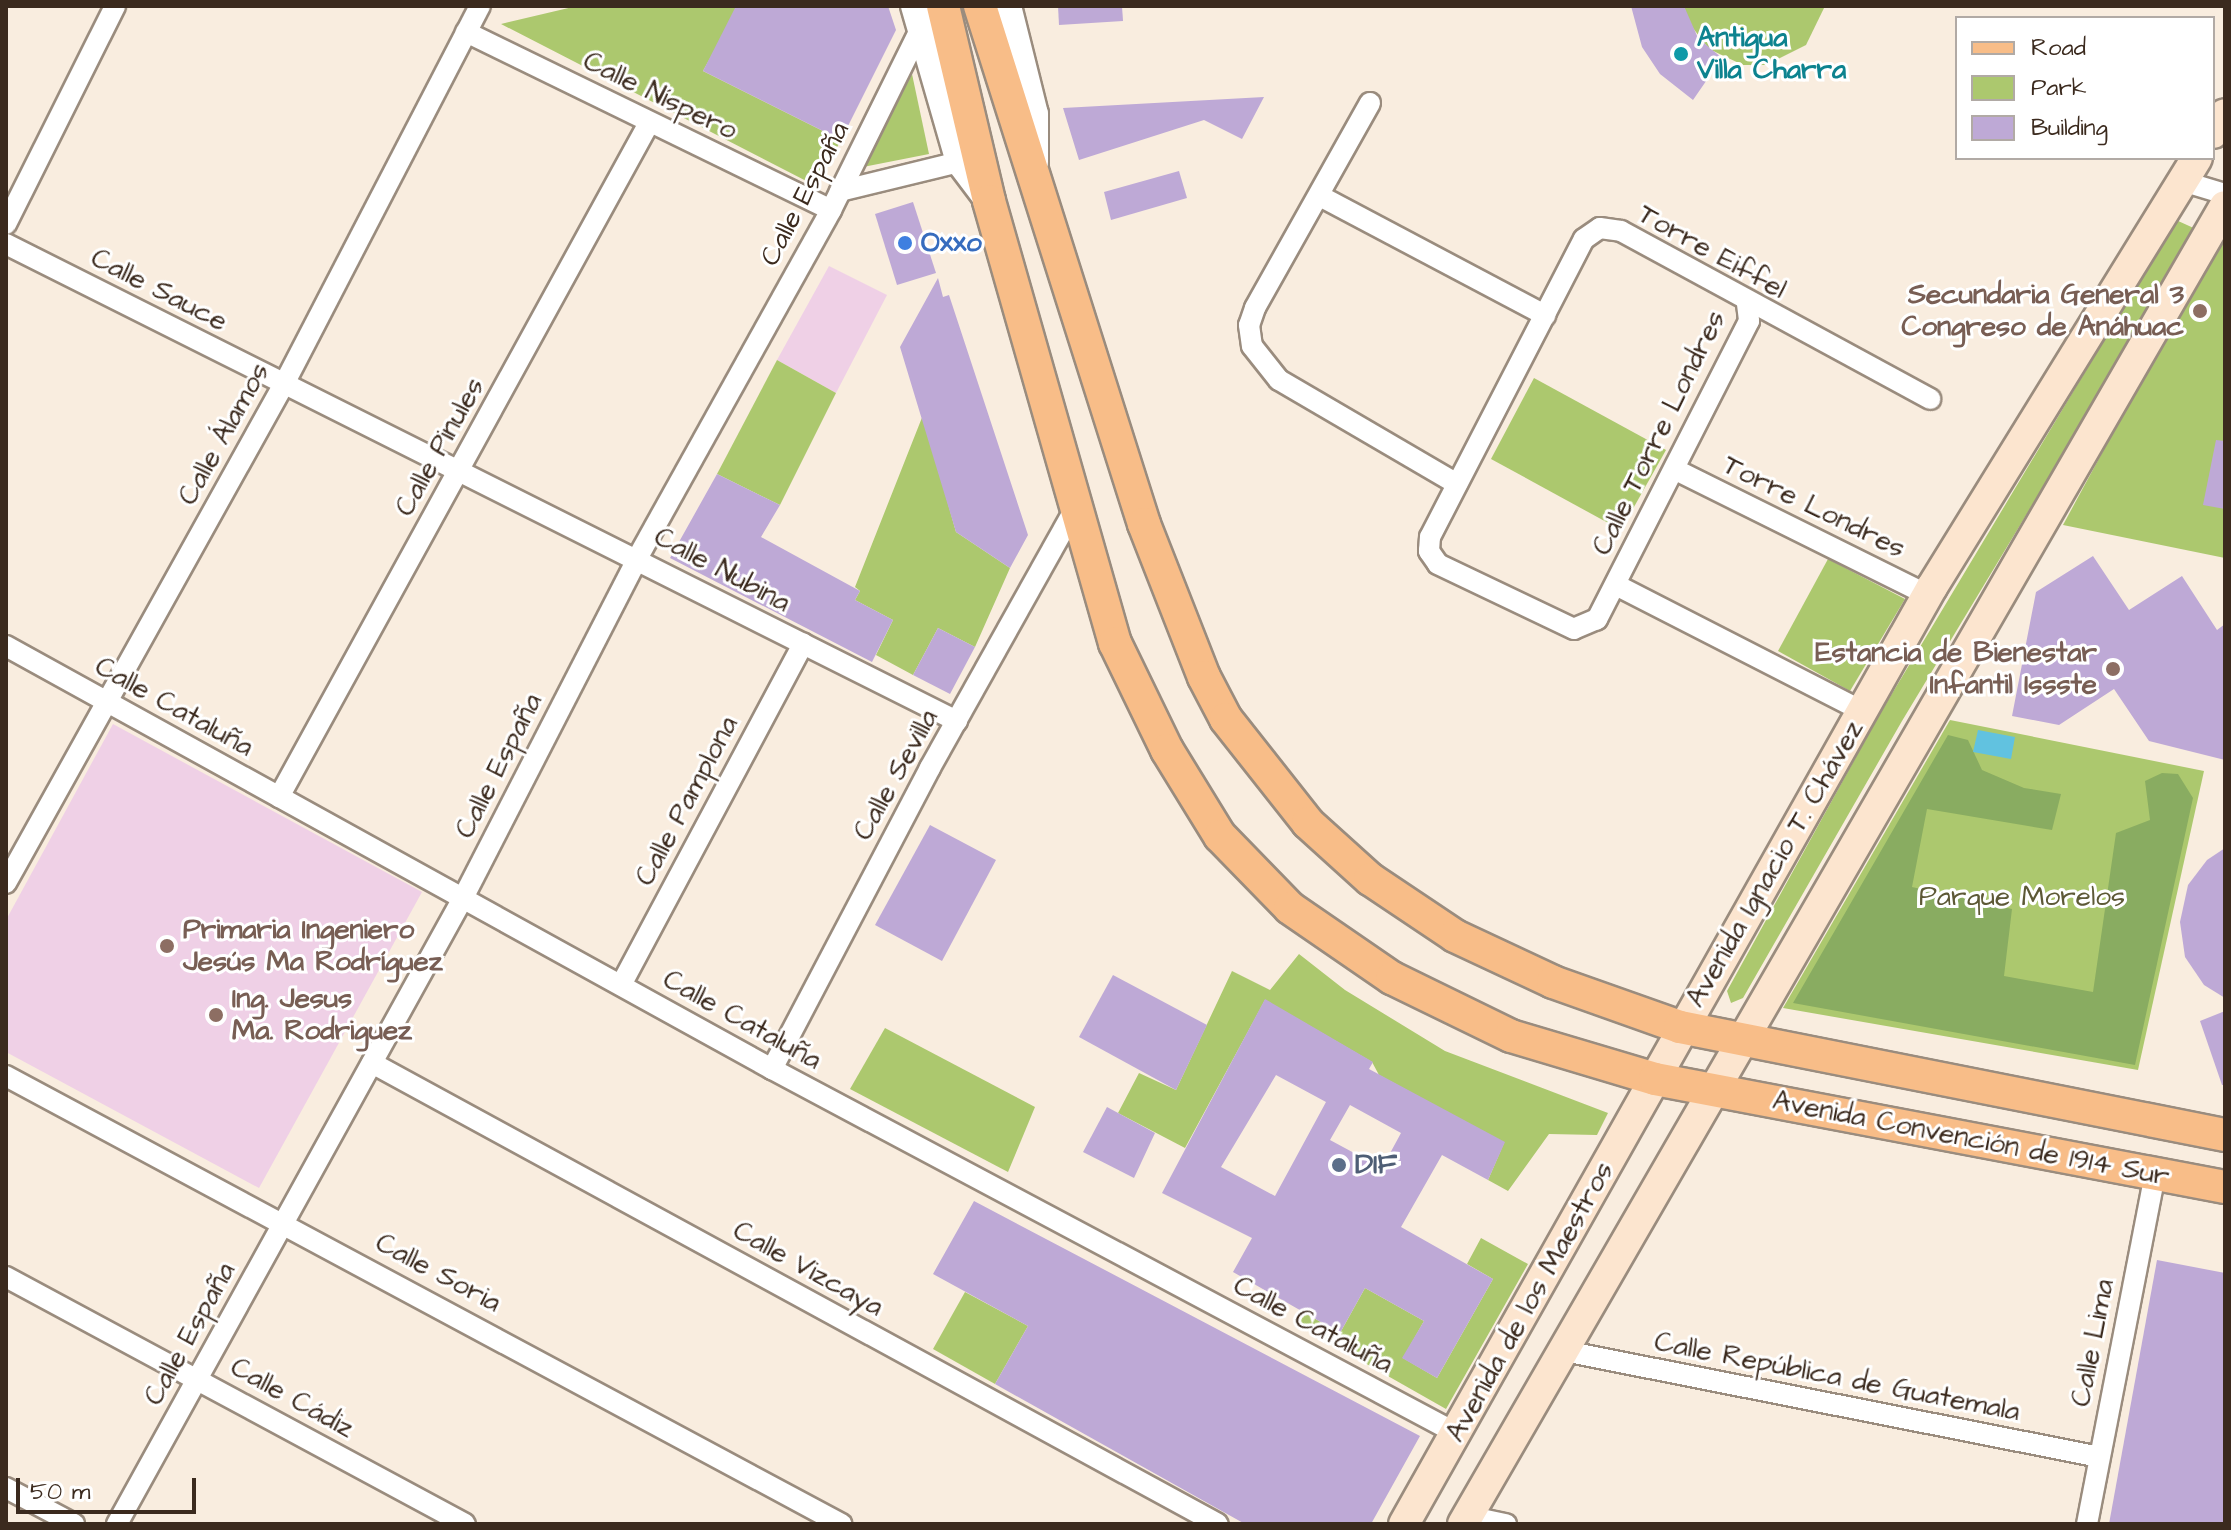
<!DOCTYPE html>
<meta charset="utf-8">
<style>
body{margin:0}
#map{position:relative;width:2231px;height:1530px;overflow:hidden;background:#f9eddf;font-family:"Architects Daughter",sans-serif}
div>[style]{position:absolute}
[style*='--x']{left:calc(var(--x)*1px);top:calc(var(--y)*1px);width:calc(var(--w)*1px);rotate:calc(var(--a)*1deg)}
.built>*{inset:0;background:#efd0e6}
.green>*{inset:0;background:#acc86e}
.forest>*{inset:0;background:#89ac61}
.water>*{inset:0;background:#61c2e0}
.building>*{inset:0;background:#bea9d6}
.roads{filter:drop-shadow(2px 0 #9a8c7e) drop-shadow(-2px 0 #9a8c7e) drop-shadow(0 2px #9a8c7e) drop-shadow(0 -2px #9a8c7e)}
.minor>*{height:20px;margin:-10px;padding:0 10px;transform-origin:10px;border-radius:10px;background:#fff}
.tertiary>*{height:26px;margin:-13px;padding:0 13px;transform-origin:13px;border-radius:13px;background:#fff}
.secondary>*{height:30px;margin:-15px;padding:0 15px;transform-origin:15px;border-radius:15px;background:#fce5cf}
.primary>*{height:32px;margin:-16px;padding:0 16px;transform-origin:16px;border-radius:16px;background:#f8bd88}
.dots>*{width:22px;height:22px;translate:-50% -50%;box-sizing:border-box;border:4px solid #fff;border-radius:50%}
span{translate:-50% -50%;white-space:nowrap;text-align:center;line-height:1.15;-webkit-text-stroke:6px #fff;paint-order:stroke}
.culture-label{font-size:28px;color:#0d838f;font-weight:700}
.left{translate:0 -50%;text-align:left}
.street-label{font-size:28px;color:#3b2a1e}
.shop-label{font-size:28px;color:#366cbe;font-weight:700}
.education-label{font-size:28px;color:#785e54;font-weight:700}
.right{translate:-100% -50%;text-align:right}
.park-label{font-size:28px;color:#5d5936}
.service-label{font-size:28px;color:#4e5e75;font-weight:700}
.frame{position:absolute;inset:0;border:8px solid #3b2a1e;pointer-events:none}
.legend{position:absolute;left:1955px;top:16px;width:260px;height:144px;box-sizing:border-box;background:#fff;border:2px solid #b1aaa5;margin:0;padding:10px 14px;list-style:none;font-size:24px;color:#3b2a1e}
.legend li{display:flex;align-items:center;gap:16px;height:40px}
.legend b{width:40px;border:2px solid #b1aaa5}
.scale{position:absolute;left:16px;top:1478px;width:180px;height:36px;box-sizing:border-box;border:4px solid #3b2a1e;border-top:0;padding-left:10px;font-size:24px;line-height:28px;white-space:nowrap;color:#3b2a1e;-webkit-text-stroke:6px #fff;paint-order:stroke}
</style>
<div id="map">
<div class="built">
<div style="clip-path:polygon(829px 266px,887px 295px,836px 393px,777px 360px)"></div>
<div style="clip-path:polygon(113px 724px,422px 892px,259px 1188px,6px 1052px,6px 920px)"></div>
</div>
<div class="green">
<div style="clip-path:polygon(577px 6px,739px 6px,703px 71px,841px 140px,816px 186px,501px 24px)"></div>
<div style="clip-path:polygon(1684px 6px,1825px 6px,1806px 45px,1766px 65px,1743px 65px,1709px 49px,1689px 23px)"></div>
<div style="clip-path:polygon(912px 74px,929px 154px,863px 167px)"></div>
<div style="clip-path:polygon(2176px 220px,2198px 230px,1902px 721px,1743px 998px,1731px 1003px,1727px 991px,1878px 717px)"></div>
<div style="clip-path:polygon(2225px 226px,2225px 558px,2063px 525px)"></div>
<div style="clip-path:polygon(777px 360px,836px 393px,780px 505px,717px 474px)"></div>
<div style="clip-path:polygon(1534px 378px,1666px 450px,1621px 530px,1491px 459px)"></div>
<div style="clip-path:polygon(923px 415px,956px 532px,1010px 568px,975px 647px,938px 628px,913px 675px,876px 655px,893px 620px,855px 600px,860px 591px,855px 587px)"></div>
<div style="clip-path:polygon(1828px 559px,1905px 599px,1850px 691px,1778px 651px)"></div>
<div style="clip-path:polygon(1950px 720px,2204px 771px,2138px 1070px,1783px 1008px)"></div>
<div style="clip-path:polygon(1299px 954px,1345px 990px,1445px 1051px,1608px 1113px,1597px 1135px,1549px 1134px,1508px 1191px,1488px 1180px,1504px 1143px,1379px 1075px,1372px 1062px,1265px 1000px,1185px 1148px,1118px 1113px,1139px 1073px,1176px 1090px,1232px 971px,1270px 990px)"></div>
<div style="clip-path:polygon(885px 1028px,1035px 1107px,1008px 1172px,850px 1089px)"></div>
<div style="clip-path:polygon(1481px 1238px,1528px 1264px,1446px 1409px,1298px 1325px,1305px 1313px,1340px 1333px,1365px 1288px,1424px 1321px,1403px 1358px,1437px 1378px,1493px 1279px,1467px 1264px)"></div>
<div style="clip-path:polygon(965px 1292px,1028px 1326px,995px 1384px,933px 1349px)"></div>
</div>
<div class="forest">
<div style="clip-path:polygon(1948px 735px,1968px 740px,1982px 770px,2024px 788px,2061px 794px,2052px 830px,1927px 809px,1912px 887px,2012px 909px,2004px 976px,2093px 992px,2116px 833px,2150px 820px,2145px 781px,2162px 773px,2178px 774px,2193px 798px,2135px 1065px,1793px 1003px)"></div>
</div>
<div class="water">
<div style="clip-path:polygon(1978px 730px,2015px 737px,2011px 759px,1973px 752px)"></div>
</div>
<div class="building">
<div style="clip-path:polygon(736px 6px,888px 6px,896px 30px,841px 140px,703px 71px)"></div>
<div style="clip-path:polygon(1058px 6px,1122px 6px,1123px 21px,1059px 25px)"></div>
<div style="clip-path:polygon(1631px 6px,1684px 6px,1698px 38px,1722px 58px,1693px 100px,1660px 74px,1642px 47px)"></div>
<div style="clip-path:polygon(1264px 97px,1242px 139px,1204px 120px,1079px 160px,1063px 108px)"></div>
<div style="clip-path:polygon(1179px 171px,1187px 198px,1111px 220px,1104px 192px)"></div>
<div style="clip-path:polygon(913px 202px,936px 273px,897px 285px,875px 214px)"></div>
<div style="clip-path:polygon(938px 278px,943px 297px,949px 295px,1028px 535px,1010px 568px,956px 532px,900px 347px)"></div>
<div style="clip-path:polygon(2216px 440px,2225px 441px,2225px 509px,2203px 505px)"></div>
<div style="clip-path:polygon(717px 474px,780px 505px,761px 537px,860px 591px,855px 600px,893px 620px,872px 662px,670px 558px)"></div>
<div style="clip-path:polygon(2093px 556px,2129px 610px,2182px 576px,2217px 630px,2225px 624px,2225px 760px,2149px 741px,2114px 689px,2059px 725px,2012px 716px,2036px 592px)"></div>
<div style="clip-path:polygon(938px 628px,975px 647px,950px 694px,913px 675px)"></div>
<div style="clip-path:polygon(930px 825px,996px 860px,942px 961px,875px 925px)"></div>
<div style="clip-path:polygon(2225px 848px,2225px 998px,2204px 985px,2185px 957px,2180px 922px,2188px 885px,2207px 860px)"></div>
<div style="clip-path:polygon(1113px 975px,1207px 1025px,1176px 1090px,1079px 1037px)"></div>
<div style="clip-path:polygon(evenodd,1265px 999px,1373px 1062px,1369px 1069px,1505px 1142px,1488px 1180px,1442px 1155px,1401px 1227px,1493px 1279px,1437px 1378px,1402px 1358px,1424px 1321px,1365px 1288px,1340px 1333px,1233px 1272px,1252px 1238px,1162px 1193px,1265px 999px,1276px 1075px,1326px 1102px,1275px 1196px,1221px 1167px,1276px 1075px,1265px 999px,1350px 1105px,1401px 1133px,1382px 1168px,1330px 1140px,1350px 1105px)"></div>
<div style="clip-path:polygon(2225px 1011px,2225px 1085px,2222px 1085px,2200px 1021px)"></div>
<div style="clip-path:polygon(1107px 1107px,1155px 1133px,1134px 1178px,1083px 1152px)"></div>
<div style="clip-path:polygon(974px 1201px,1420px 1436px,1371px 1524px,1245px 1524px,995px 1384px,1028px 1326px,933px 1274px)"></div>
<div style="clip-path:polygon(2157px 1260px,2225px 1273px,2225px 1524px,2109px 1524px)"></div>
</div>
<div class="roads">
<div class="minor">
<div style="--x:466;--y:32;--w:406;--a:26"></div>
<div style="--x:1370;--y:103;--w:235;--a:119.3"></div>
<div style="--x:1255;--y:308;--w:18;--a:109"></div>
<div style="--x:1249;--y:325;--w:21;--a:82"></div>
<div style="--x:1252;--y:346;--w:43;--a:51.5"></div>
<div style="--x:1279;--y:380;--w:206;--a:30.3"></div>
<div style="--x:2182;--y:181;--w:45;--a:16.8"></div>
<div style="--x:840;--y:191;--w:122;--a:-13.7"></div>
<div style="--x:1320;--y:196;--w:255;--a:27.9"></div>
<div style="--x:6;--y:224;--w:244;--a:-63.4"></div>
<div style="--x:6;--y:244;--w:1064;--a:26.64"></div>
<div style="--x:1747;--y:304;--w:17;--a:83"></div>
<div style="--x:1749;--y:321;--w:335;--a:117"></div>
<div style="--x:1597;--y:619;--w:25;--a:157"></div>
<div style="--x:1574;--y:629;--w:151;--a:-154.5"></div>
<div style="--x:1438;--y:564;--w:16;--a:-125"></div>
<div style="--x:1429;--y:551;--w:14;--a:-86"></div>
<div style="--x:1430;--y:537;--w:335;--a:-62.7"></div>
<div style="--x:1584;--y:239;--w:19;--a:-35"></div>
<div style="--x:1600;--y:228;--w:21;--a:8"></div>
<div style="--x:1621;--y:231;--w:352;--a:28.5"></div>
<div style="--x:1676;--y:470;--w:281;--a:26.4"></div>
<div style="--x:1616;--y:585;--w:279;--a:27.1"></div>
<div style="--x:6;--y:646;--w:875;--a:28.91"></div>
<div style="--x:772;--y:1069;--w:775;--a:28.02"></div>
<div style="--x:279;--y:797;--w:769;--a:-61.23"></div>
<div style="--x:6;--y:883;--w:571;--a:-60.88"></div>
<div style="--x:284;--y:384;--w:426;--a:-62.6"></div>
<div style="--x:621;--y:985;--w:387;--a:-61.9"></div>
<div style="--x:372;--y:1063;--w:963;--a:28.59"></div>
<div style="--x:772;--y:1069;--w:340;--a:-62.3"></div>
<div style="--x:930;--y:768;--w:295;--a:-60.8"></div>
<div style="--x:6;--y:1076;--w:948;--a:28.21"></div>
<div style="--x:6;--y:1277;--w:521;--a:28.29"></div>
<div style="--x:1564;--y:1351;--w:546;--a:11.19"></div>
<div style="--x:6;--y:1488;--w:77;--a:27.9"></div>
<div style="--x:1467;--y:1516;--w:40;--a:12"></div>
<div style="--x:117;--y:1524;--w:715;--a:-61.07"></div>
<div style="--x:463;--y:898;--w:383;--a:-62.8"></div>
<div style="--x:638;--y:557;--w:397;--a:-60.9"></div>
<div style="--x:831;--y:210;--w:203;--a:-63.7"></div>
<div style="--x:2087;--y:1524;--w:357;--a:-79"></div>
</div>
<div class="tertiary">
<div style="--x:914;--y:6;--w:162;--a:73.9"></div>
<div style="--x:959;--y:162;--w:46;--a:52.9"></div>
<div style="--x:1008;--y:6;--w:111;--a:76"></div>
<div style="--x:1035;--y:114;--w:48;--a:90"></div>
</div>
<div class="secondary">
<div style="--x:2213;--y:133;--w:22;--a:-58"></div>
<div style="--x:1404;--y:1524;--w:1076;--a:-60.6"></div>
<div style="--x:1932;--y:587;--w:504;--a:-58.3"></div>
<div style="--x:1463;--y:1524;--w:1522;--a:-59.97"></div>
</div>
<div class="primary">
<div style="--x:943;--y:6;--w:200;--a:76.7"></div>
<div style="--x:989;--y:201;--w:460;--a:74.1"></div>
<div style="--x:1115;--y:643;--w:119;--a:64.1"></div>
<div style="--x:1167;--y:750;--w:101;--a:58.4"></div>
<div style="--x:1220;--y:836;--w:100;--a:45.8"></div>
<div style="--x:1290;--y:908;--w:124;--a:34.5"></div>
<div style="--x:1392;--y:978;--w:132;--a:26"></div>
<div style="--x:1511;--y:1036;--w:150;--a:16.6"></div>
<div style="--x:1655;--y:1079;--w:580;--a:10.73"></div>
<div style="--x:980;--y:6;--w:543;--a:72.43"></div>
<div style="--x:1144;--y:524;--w:164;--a:68.6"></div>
<div style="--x:1204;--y:677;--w:47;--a:62.4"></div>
<div style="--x:1226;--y:719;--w:132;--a:51.7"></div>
<div style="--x:1308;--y:823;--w:84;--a:42.1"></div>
<div style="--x:1370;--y:879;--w:102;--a:33.8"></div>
<div style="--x:1455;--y:936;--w:108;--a:25.1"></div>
<div style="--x:1553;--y:982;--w:135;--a:19.5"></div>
<div style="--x:1680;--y:1027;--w:556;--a:11.21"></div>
</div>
</div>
<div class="dots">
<div style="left:1681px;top:54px;background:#0f9aa8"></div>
<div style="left:905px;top:243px;background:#3f7fe0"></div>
<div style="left:2200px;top:311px;background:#8d6e63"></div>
<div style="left:2113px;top:669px;background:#8d6e63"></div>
<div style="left:167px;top:946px;background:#8d6e63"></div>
<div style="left:216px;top:1015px;background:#8d6e63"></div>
<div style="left:1339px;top:1165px;background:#5c6f8a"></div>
</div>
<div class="culture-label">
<span class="left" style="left:1697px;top:54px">Antigua<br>Villa Charra</span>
</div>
<div class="street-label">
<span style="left:660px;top:96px;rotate:26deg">Calle Níspero</span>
<span style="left:805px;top:194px;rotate:-62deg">Calle España</span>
<span style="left:1712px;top:252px;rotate:29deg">Torre Eiffel</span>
<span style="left:159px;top:290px;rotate:27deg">Calle Sauce</span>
<span style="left:1659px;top:433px;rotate:-64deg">Calle Torre Londres</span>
<span style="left:224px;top:434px;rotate:-61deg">Calle Álamos</span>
<span style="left:440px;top:447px;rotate:-61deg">Calle Pinules</span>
<span style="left:1814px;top:507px;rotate:26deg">Torre Londres</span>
<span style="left:722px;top:570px;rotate:28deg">Calle Nubina</span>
<span style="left:174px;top:707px;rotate:29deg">Calle Cataluña</span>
<span style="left:499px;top:766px;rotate:-63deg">Calle España</span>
<span style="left:896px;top:775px;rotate:-61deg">Calle Sevilla</span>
<span style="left:687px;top:801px;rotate:-62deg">Calle Pamplona</span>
<span style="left:1775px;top:864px;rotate:-60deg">Avenida Ignacio T. Chávez</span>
<span style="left:742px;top:1020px;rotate:29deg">Calle Cataluña</span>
<span style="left:1971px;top:1139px;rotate:11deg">Avenida Convención de 1914 Sur</span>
<span style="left:808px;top:1269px;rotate:29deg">Calle Vizcaya</span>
<span style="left:438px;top:1273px;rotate:28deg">Calle Soria</span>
<span style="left:1530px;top:1302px;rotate:-61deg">Avenida de los Maestros</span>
<span style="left:1313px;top:1325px;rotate:28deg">Calle Cataluña</span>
<span style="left:190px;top:1334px;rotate:-61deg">Calle España</span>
<span style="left:2093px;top:1343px;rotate:-79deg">Calle Lima</span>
<span style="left:1837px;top:1377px;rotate:11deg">Calle República de Guatemala</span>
<span style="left:292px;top:1398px;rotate:29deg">Calle Cádiz</span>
</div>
<div class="shop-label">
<span class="left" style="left:921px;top:243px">Oxxo</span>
</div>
<div class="education-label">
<span class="right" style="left:2184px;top:311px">Secundaria General 3<br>Congreso de Anáhuac</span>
<span class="right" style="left:2097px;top:669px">Estancia de Bienestar<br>Infantil Issste</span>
<span class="left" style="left:183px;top:946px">Primaria Ingeniero<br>Jesús Ma Rodríguez</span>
<span class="left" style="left:232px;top:1015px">Ing. Jesus<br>Ma. Rodriguez</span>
</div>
<div class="park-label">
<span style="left:2022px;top:897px">Parque Morelos</span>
</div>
<div class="service-label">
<span class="left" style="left:1355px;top:1165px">DIF</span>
</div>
<div class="frame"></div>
<ul class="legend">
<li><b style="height:10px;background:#f8bd88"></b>Road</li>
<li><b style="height:22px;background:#acc86e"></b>Park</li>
<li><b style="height:22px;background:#bea9d6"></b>Building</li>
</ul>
<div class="scale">50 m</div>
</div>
